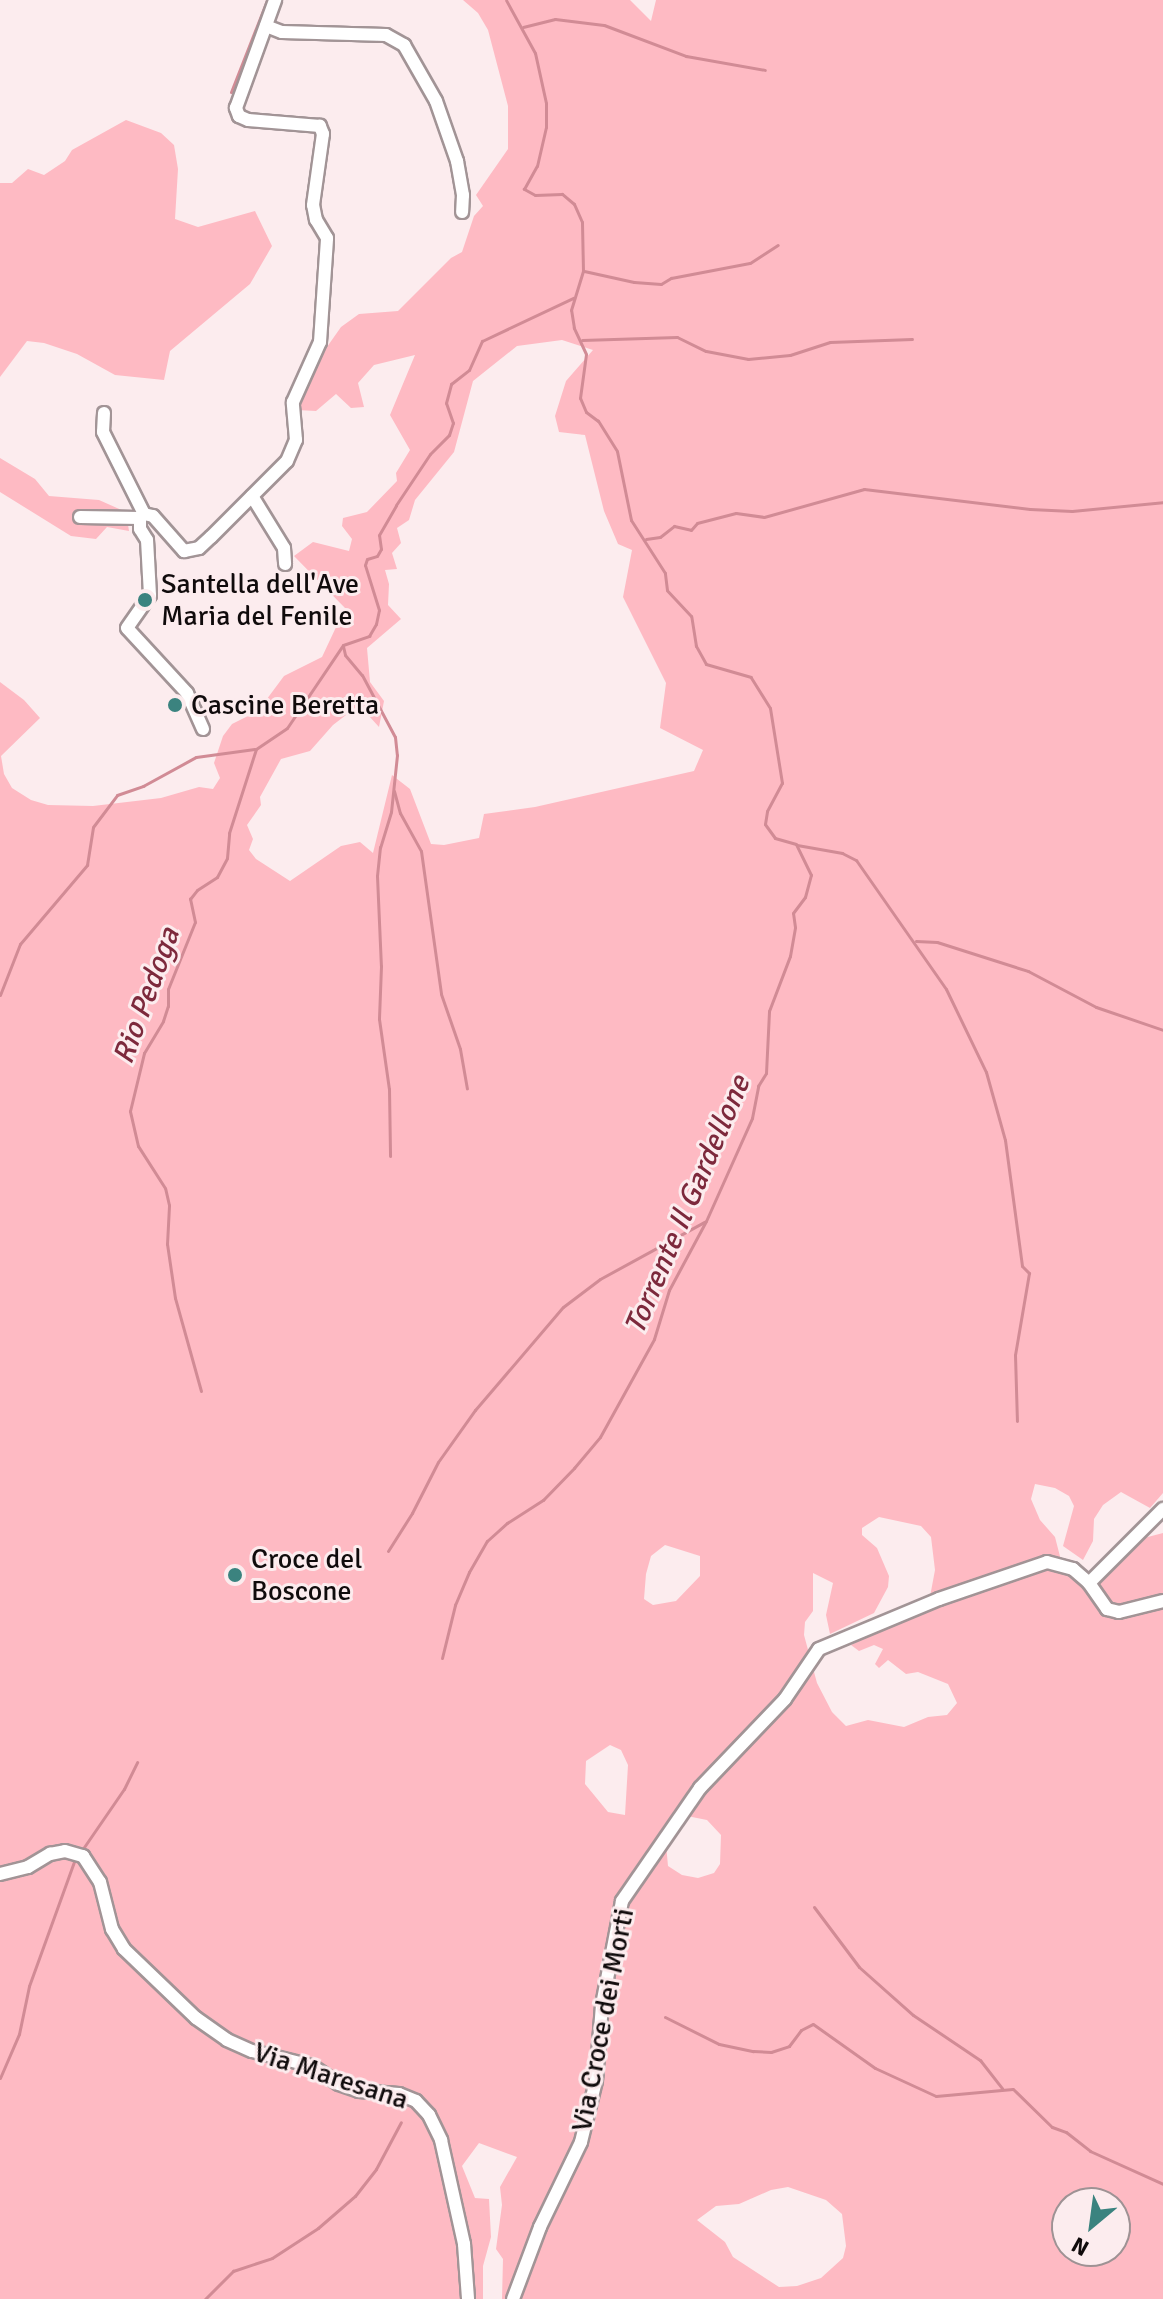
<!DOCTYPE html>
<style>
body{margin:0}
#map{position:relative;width:1163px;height:2299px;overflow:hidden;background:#fcecee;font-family:Signika,sans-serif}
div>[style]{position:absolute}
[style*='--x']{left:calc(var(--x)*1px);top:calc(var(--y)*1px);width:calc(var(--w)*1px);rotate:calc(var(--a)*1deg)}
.green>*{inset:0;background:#febac3}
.stream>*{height:3px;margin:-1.5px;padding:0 1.5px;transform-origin:1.5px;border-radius:1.5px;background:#d18b95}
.roads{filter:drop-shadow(2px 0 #a29496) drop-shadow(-2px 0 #a29496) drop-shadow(0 2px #a29496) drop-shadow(0 -2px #a29496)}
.minor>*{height:12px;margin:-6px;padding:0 6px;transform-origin:6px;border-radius:6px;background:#fff}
.dots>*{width:22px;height:22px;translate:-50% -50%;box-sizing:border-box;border:4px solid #fcecee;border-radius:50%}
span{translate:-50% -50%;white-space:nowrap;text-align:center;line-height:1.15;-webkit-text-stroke:6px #fcecee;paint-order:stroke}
.poi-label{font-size:28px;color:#100b0c}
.left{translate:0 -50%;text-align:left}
.street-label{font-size:28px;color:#100b0c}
.water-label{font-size:30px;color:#7d293c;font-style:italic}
.north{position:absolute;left:1051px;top:2187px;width:80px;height:80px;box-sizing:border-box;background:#fcecee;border:2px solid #9e9294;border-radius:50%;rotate:209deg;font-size:22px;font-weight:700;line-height:32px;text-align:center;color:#100b0c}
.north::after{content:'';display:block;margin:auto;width:28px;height:36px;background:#3b837f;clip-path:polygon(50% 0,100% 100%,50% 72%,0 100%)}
</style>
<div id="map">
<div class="green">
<div style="clip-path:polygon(evenodd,463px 0,630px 0,651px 21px,656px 0,1163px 0,1163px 1493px,1150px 1508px,1121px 1492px,1103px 1505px,1094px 1519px,1093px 1541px,1083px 1560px,1063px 1546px,1074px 1506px,1069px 1496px,1055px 1488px,1035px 1484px,1031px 1499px,1040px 1520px,1055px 1537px,1064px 1572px,1098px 1586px,1127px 1551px,1144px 1538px,1163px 1533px,1163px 2299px,502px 2299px,503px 2259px,496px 2249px,502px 2205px,500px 2187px,517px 2157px,479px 2143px,462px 2166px,475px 2198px,489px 2199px,491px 2237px,483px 2266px,483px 2299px,0 2299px,0 682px,24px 700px,40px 718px,1px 756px,4px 774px,12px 788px,31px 800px,48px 805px,93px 806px,161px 798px,199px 787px,213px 789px,220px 778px,214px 763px,223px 736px,232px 724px,258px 711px,284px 676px,322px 657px,345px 608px,294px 556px,313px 542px,349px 551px,352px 539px,342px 526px,343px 518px,367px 512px,397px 481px,396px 473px,410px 450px,390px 415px,415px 355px,374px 365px,358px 383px,364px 407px,351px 408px,336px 394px,316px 411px,297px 410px,308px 374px,341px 327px,359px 314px,398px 311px,451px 258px,462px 252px,474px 216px,483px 206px,476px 195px,508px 149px,508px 106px,488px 30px,478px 13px,463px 0,562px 340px,593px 350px,566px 381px,555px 416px,559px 432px,585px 435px,604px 511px,618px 544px,632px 550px,623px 597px,666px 683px,660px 728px,703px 750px,694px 771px,535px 807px,484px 814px,479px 838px,444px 845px,431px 844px,410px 789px,392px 775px,373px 853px,360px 842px,341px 846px,290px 881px,256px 859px,249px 850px,253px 839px,247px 825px,261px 805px,260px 797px,281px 759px,310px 751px,333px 725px,359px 705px,379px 727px,384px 701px,370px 682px,367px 648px,401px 619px,388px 605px,389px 584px,385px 570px,397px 569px,392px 553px,401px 543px,397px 528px,409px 520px,415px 500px,454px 452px,473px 381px,517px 346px,562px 340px,463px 0,879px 1517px,921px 1526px,931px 1537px,935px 1570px,929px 1602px,851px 1645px,859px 1651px,874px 1645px,883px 1649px,875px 1664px,879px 1668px,888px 1660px,906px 1674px,918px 1672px,948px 1684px,957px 1703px,947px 1715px,928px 1717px,904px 1727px,868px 1720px,846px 1726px,832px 1712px,817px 1683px,804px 1635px,805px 1622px,813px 1611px,813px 1573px,833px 1583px,826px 1615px,830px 1634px,874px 1613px,888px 1587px,889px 1576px,877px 1548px,862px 1535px,862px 1528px,879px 1517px,463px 0,665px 1545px,700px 1556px,700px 1576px,676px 1601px,653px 1605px,644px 1599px,646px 1574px,651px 1556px,665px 1545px,463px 0,610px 1745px,621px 1750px,628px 1765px,625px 1815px,608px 1812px,585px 1784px,586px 1761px,610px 1745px,463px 0,687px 1816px,707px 1820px,721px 1835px,720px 1864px,714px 1873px,698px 1878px,682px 1875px,668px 1866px,666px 1844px,687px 1816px,463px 0,788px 2187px,826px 2200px,842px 2214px,846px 2246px,843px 2258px,821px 2278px,797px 2286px,779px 2287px,733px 2257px,725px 2242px,697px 2220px,716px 2206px,739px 2204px,771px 2190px,788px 2187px,463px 0,1067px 2203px,1115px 2203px,1115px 2251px,1067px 2251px,1067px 2203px)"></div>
<div style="clip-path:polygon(126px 120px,161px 133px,174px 145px,178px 169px,175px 219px,198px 227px,255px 211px,272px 246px,250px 284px,170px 351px,164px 380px,115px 375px,77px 354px,44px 343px,27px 341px,0 377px,0 183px,12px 183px,28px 169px,44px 175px,65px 161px,72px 150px)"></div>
<div style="clip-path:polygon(0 458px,35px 479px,49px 496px,99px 500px,126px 512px,129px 531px,107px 527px,96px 539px,71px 536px,0 492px)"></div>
</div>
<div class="stream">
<div style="--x:523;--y:27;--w:33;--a:-14"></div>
<div style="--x:555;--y:19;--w:49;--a:7"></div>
<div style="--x:604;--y:25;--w:88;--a:20.7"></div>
<div style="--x:686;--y:56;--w:80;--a:10"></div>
<div style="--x:231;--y:92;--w:99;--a:-68.6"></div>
<div style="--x:584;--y:271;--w:51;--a:12.4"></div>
<div style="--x:634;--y:282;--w:27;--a:4"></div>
<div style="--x:661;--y:284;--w:12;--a:-31"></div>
<div style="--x:671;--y:278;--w:80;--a:-10.8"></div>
<div style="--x:750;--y:263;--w:33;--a:-33"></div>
<div style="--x:582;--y:340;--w:95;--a:-1.8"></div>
<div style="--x:677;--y:337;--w:32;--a:26"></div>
<div style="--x:706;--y:351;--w:43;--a:10.8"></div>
<div style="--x:748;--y:359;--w:42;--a:-5.4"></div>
<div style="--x:790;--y:355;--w:42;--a:-18"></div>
<div style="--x:830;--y:342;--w:82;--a:-2.1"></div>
<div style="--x:646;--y:539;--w:14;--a:-8"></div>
<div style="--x:660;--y:537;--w:18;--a:-38"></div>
<div style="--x:674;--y:526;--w:17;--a:13"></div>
<div style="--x:691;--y:530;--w:9;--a:-49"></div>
<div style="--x:697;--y:523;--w:40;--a:-14.4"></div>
<div style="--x:736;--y:513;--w:28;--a:8"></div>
<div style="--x:764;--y:517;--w:104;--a:-15.6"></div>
<div style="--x:864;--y:489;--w:167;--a:6.9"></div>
<div style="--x:1030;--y:509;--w:42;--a:2.7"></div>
<div style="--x:1072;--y:511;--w:91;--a:-5.6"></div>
<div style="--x:343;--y:646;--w:9;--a:77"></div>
<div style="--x:345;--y:655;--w:26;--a:50"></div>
<div style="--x:362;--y:675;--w:70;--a:62"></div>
<div style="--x:395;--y:737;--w:18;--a:84"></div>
<div style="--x:397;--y:755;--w:57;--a:96"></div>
<div style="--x:391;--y:812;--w:37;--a:107"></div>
<div style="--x:380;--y:847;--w:29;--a:96"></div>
<div style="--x:377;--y:876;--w:90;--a:87.5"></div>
<div style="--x:381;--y:966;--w:53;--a:92.2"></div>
<div style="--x:379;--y:1019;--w:71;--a:81.9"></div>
<div style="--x:389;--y:1089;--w:67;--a:89.1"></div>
<div style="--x:394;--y:791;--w:23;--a:75"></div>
<div style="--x:400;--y:813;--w:43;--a:61.1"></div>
<div style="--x:421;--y:851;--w:144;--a:82"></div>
<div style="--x:441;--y:994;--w:58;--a:70.9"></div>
<div style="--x:460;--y:1049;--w:40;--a:80"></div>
<div style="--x:797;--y:845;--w:46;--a:10.1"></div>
<div style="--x:842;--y:853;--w:16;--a:27"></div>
<div style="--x:856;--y:860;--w:157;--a:55.1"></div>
<div style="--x:946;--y:989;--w:92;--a:64.3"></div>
<div style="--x:986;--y:1072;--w:71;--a:74.4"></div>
<div style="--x:1005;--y:1140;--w:127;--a:82.3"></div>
<div style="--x:1022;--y:1266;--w:10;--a:45"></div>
<div style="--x:1029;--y:1273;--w:83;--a:99.7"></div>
<div style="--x:1015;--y:1355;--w:66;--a:88.3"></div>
<div style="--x:916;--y:941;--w:21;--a:3"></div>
<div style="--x:937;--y:942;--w:96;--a:17.7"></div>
<div style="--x:1028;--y:971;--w:77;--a:27.9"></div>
<div style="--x:1096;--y:1007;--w:71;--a:18.9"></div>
<div style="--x:0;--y:995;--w:55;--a:-68.6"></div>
<div style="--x:20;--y:944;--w:104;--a:-49.7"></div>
<div style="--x:87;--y:865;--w:38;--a:-81"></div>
<div style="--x:93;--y:827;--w:40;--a:-53"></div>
<div style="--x:117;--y:795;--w:28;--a:-19"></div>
<div style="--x:143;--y:786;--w:60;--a:-28.7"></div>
<div style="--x:196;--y:757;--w:59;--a:-7.9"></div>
<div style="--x:201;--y:1391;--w:97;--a:-105.6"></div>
<div style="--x:175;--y:1298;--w:55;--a:-98.4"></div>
<div style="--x:167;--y:1244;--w:39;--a:-87"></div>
<div style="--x:169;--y:1205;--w:17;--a:-103"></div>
<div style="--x:165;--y:1188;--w:50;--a:-122.7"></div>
<div style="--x:138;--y:1146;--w:36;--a:-103"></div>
<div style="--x:130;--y:1111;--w:60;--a:-76.4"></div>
<div style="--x:144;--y:1053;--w:37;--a:-59"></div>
<div style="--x:163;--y:1021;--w:16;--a:-72"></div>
<div style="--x:168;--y:1006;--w:17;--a:-90"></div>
<div style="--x:168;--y:989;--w:72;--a:-68.1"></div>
<div style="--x:195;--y:922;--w:24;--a:-102"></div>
<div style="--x:190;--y:899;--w:11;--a:-52"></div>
<div style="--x:197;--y:890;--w:24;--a:-33"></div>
<div style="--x:217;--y:877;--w:21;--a:-62"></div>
<div style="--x:227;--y:858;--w:25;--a:-85"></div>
<div style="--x:229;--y:833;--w:88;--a:-72.2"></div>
<div style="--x:256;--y:749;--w:37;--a:-34"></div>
<div style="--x:287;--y:728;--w:100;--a:-56"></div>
<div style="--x:343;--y:645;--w:28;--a:-19"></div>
<div style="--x:369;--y:636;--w:14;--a:-60"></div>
<div style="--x:376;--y:624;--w:14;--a:-78"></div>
<div style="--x:379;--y:610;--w:47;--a:-107.3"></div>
<div style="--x:365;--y:565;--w:6;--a:-72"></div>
<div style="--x:367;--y:559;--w:10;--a:-17"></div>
<div style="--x:377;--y:556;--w:8;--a:-60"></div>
<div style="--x:381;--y:549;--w:14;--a:-98"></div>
<div style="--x:379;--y:535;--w:34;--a:-60"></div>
<div style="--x:396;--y:505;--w:61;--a:-56.3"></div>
<div style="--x:430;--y:454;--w:27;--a:-45"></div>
<div style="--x:449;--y:435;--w:13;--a:-72"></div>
<div style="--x:453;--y:423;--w:21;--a:-109"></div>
<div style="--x:446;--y:403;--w:20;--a:-75"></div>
<div style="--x:451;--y:384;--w:23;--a:-38"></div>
<div style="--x:469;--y:370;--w:32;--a:-66"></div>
<div style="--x:482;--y:341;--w:101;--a:-25.3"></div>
<div style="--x:388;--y:1551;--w:45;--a:-57.7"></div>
<div style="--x:412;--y:1513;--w:57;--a:-63"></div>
<div style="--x:438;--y:1462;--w:64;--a:-54.6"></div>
<div style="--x:475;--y:1410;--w:135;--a:-49.5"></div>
<div style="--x:563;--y:1307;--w:46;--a:-37.1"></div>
<div style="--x:600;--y:1279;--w:119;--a:-28.7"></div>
<div style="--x:442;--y:1658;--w:55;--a:-76.2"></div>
<div style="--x:455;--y:1605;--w:36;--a:-67"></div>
<div style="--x:469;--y:1572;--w:36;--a:-60"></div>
<div style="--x:487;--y:1541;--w:27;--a:-42"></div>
<div style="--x:507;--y:1523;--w:43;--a:-32.6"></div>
<div style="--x:543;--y:1500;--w:45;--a:-45.9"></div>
<div style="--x:574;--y:1468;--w:40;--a:-50"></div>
<div style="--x:600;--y:1437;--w:112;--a:-61.1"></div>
<div style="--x:654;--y:1339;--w:51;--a:-73"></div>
<div style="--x:669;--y:1290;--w:78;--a:-61.8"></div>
<div style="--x:706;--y:1221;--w:113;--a:-65.9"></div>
<div style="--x:752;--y:1118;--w:33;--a:-79"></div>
<div style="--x:758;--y:1086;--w:15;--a:-58"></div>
<div style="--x:766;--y:1073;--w:62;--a:-87.2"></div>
<div style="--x:769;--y:1011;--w:59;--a:-69.1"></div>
<div style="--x:790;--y:956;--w:29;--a:-80"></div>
<div style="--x:795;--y:927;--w:14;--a:-98"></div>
<div style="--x:793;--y:913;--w:20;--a:-53"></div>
<div style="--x:805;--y:897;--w:23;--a:-75"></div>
<div style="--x:811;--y:875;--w:34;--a:-116"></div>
<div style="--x:796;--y:844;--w:22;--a:-164"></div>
<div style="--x:775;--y:838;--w:17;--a:-126"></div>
<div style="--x:765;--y:824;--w:13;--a:-81"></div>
<div style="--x:767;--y:811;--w:32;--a:-62"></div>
<div style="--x:782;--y:783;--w:76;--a:-99.1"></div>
<div style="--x:770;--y:708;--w:36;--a:-122"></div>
<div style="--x:751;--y:677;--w:47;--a:-163.9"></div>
<div style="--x:706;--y:664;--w:21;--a:-119"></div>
<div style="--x:696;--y:646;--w:30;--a:-99"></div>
<div style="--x:691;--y:616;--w:35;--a:-133"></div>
<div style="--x:667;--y:590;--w:17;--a:-97"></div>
<div style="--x:665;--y:573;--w:63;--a:-122.7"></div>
<div style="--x:631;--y:520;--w:70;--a:-101.5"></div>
<div style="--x:617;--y:451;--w:36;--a:-122"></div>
<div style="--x:598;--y:421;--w:15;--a:-143"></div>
<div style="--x:586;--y:412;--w:15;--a:-113"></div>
<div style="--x:580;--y:398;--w:44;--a:-82.2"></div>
<div style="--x:586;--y:354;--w:29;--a:-115"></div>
<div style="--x:574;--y:328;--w:18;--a:-99"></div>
<div style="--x:571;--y:310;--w:41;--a:-72.9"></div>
<div style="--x:583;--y:271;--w:49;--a:-91.2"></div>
<div style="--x:582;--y:222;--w:20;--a:-114"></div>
<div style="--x:574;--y:204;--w:16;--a:-140"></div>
<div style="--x:562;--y:194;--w:27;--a:178"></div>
<div style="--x:535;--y:195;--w:13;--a:-151"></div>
<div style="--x:524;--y:189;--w:26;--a:-61"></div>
<div style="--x:537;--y:166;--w:40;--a:-77"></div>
<div style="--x:546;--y:127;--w:24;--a:-90"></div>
<div style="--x:546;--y:103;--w:51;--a:-102.4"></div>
<div style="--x:535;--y:53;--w:60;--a:-118.7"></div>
<div style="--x:82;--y:1850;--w:74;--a:-55.5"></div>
<div style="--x:124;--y:1789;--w:30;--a:-64"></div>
<div style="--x:814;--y:1907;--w:75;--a:53.1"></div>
<div style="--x:859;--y:1967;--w:72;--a:41.6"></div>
<div style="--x:913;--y:2015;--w:81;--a:33.9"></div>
<div style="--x:980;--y:2060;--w:36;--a:52"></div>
<div style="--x:665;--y:2017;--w:60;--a:26.6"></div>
<div style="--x:719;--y:2044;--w:35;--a:12"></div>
<div style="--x:753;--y:2051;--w:18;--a:3"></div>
<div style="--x:771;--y:2052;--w:19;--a:-18"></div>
<div style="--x:789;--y:2046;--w:20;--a:-53"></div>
<div style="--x:801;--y:2030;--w:13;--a:-27"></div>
<div style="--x:813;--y:2024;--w:76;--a:35.4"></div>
<div style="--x:875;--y:2068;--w:67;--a:24.7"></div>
<div style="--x:936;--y:2096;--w:77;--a:-5.2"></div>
<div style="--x:1013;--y:2089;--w:54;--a:44.3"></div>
<div style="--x:1052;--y:2127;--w:15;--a:20"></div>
<div style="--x:1066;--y:2132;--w:31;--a:38"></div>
<div style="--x:1090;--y:2151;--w:80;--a:24.3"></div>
<div style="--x:0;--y:2078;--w:48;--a:-66.6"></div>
<div style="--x:19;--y:2034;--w:49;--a:-78.2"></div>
<div style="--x:29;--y:1986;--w:135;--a:-70.1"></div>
<div style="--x:205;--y:2299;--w:40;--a:-45"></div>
<div style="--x:233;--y:2271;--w:41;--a:-18.4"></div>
<div style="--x:272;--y:2258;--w:55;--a:-33.1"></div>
<div style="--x:318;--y:2228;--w:49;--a:-40.9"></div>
<div style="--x:355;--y:2196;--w:34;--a:-52"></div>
<div style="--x:376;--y:2169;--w:53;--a:-62"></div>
</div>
<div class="roads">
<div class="minor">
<div style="--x:266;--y:26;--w:17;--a:21"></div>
<div style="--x:282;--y:32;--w:104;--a:1.7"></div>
<div style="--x:386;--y:35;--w:21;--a:29"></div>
<div style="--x:404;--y:45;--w:64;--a:60.3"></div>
<div style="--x:436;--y:101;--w:64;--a:70.7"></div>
<div style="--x:457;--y:161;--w:35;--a:80"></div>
<div style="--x:463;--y:195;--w:17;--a:93"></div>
<div style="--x:104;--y:413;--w:19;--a:93"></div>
<div style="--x:103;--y:432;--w:92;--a:63.4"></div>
<div style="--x:252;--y:496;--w:61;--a:58.4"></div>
<div style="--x:284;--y:548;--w:16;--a:86"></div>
<div style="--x:80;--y:517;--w:60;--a:1"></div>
<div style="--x:203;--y:729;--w:39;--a:-114"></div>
<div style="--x:187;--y:693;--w:88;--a:-132.7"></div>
<div style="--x:127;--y:628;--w:40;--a:-55.1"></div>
<div style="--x:150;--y:595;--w:55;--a:-93.1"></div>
<div style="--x:147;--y:540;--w:13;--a:-122"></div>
<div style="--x:140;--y:529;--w:11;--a:-90"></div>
<div style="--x:140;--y:518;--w:6;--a:-45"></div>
<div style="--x:144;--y:514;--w:9;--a:13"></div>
<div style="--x:153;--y:516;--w:47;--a:48.5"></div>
<div style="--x:184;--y:551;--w:15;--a:-11"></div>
<div style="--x:199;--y:548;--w:16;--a:-43"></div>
<div style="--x:211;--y:537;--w:107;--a:-45"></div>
<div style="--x:287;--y:461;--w:23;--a:-67"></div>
<div style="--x:296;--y:440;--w:38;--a:-95"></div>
<div style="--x:293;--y:402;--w:66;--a:-65.8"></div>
<div style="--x:320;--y:342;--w:104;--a:-86.1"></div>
<div style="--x:327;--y:238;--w:21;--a:-121"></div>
<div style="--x:316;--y:220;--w:15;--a:-101"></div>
<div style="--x:313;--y:205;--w:72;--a:-82"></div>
<div style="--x:323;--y:134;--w:9;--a:-111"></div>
<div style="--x:320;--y:126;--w:72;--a:-175.2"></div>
<div style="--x:248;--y:120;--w:10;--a:-156"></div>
<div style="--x:239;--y:116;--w:9;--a:-111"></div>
<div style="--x:236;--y:108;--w:115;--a:-70.1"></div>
<div style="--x:1089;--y:1583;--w:105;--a:-45"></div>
<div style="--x:0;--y:1874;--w:29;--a:-14"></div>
<div style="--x:28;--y:1867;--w:26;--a:-31"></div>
<div style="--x:50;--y:1854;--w:15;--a:-11"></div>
<div style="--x:65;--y:1851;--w:19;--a:16"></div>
<div style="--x:83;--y:1856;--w:31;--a:57"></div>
<div style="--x:100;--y:1882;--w:49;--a:75.7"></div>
<div style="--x:112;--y:1929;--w:23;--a:59"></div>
<div style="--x:124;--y:1949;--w:100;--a:43.8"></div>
<div style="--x:196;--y:2018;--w:38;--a:35"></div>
<div style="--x:227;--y:2040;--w:27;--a:24"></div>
<div style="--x:252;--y:2051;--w:62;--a:14"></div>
<div style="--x:312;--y:2066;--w:32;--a:34"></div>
<div style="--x:339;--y:2084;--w:21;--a:19"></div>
<div style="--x:359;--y:2091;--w:40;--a:4.3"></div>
<div style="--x:399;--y:2094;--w:18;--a:22"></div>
<div style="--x:416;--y:2101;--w:19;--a:47"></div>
<div style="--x:429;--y:2115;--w:28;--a:64"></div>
<div style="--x:441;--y:2140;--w:107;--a:77.5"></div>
<div style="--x:464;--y:2244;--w:55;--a:85.8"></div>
<div style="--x:513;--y:2299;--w:77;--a:-69.4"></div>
<div style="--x:540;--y:2227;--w:94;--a:-64.2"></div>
<div style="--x:581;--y:2142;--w:63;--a:-76.2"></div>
<div style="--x:596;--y:2081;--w:76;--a:-85.5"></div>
<div style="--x:602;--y:2005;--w:106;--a:-79.1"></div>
<div style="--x:622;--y:1901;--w:137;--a:-55.4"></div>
<div style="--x:700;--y:1788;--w:123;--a:-46.3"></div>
<div style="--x:785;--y:1699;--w:60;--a:-55.8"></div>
<div style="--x:819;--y:1649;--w:130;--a:-22.6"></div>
<div style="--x:939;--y:1599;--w:114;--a:-18.9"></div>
<div style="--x:1047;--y:1562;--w:27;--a:15"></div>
<div style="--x:1073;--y:1569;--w:21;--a:41"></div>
<div style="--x:1089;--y:1583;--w:32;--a:55"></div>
<div style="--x:1107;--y:1609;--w:12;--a:14"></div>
<div style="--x:1119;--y:1612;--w:45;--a:-14"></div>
</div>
</div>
<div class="dots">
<div style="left:145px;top:600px;background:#3b837f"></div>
<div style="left:175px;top:705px;background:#3b837f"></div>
<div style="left:235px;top:1575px;background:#3b837f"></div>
</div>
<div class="poi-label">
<span class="left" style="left:161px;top:600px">Santella dell'Ave<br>Maria del Fenile</span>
<span class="left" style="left:191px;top:705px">Cascine Beretta</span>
<span class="left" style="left:251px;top:1575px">Croce del<br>Boscone</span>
</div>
<div class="street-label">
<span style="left:603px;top:2020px;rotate:-79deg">Via Croce dei Morti</span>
<span style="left:331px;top:2076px;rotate:18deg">Via Maresana</span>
</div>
<div class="water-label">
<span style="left:147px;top:996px;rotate:-70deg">Rio Pedoga</span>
<span style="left:688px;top:1205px;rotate:-67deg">Torrente Il Gardellone</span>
</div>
<div class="north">N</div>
</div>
